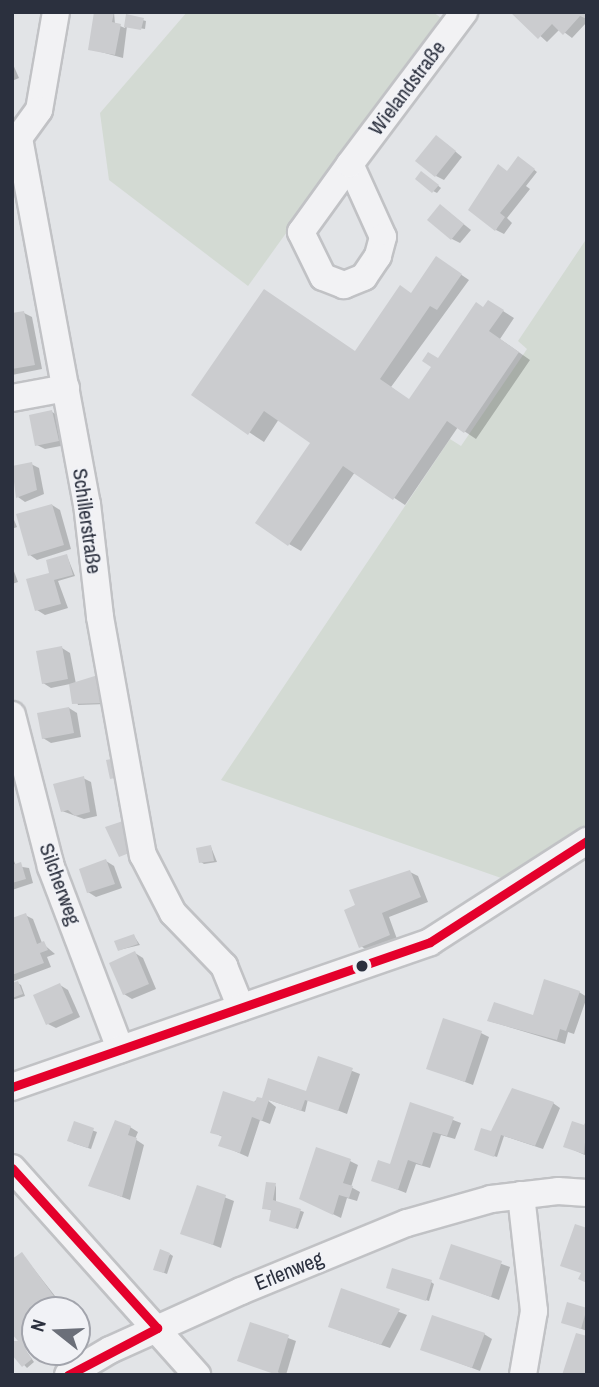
<!DOCTYPE html>
<meta charset="utf-8">
<style>
body{margin:0}
#map{position:relative;width:599px;height:1387px;overflow:hidden;background:#e2e4e7;font-family:"Archivo Narrow",sans-serif}
div>[style]{position:absolute}
[style*='--x']{left:calc(var(--x)*1px);top:calc(var(--y)*1px);width:calc(var(--w)*1px);rotate:calc(var(--a)*1deg)}
.green>*{inset:0;background:#d3dad3}
.shadow>*{inset:0;background:#0003}
.building>*{inset:0;background:#cbcccf}
.roads{filter:drop-shadow(2px 0 #c1c2c5) drop-shadow(-2px 0 #c1c2c5) drop-shadow(0 2px #c1c2c5) drop-shadow(0 -2px #c1c2c5)}
.minor>*{height:26px;margin:-13px;padding:0 13px;transform-origin:13px;border-radius:13px;background:#f2f2f4}
.bus-1>*{height:9px;margin:-4.5px;padding:0 4.5px;transform-origin:4.5px;border-radius:4.5px;background:#e4002b}
.dots>*{width:19px;height:19px;translate:-50% -50%;box-sizing:border-box;border:4px solid #f1f2f6;border-radius:50%}
span{translate:-50% -50%;white-space:nowrap;text-align:center;line-height:1.15;-webkit-text-stroke:5px #f1f2f6;paint-order:stroke}
.street-label{font-size:21px;color:#2b303e}
.frame{position:absolute;inset:0;border:14px solid #2b303e;pointer-events:none}
.north{position:absolute;left:21px;top:1296px;width:70px;height:70px;box-sizing:border-box;background:#f1f2f6;border:2px solid #a2a4ac;border-radius:50%;rotate:288deg;font-size:19px;font-weight:700;line-height:28px;text-align:center;color:#2b303e}
.north::after{content:'';display:block;margin:auto;width:24px;height:32px;background:#6b6f79;clip-path:polygon(50% 0,100% 100%,50% 72%,0 100%)}
</style>
<div id="map">
<div class="green">
<div style="clip-path:polygon(187px 12px,433px 12px,441px 18px,248px 286px,109px 180px,100px 113px)"></div>
<div style="clip-path:polygon(587px 238px,587px 835px,504px 879px,221px 780px,450px 439px,461px 446px,527px 349px,518px 341px)"></div>
</div>
<div class="shadow">
<div style="clip-path:polygon(114px 12px,115px 24px,125px 28px,128px 16px,146px 21px,145px 29px,127px 26px,123px 58px,90px 49px)"></div>
<div style="clip-path:polygon(514px 12px,587px 12px,587px 22px,572px 38px,560px 29px,547px 42px)"></div>
<div style="clip-path:polygon(12px 62px,19px 78px,12px 81px)"></div>
<div style="clip-path:polygon(444px 142px,462px 157px,444px 180px,436px 176px)"></div>
<div style="clip-path:polygon(522px 160px,537px 172px,526px 186px,530px 189px,507px 218px,512px 223px,504px 234px,496px 230px,508px 172px)"></div>
<div style="clip-path:polygon(425px 175px,441px 188px,437px 193px,433px 191px)"></div>
<div style="clip-path:polygon(441px 206px,471px 230px,460px 243px,452px 239px)"></div>
<div style="clip-path:polygon(444px 263px,469px 280px,391px 387px,410px 401px,484px 308px,500px 309px,514px 318px,500px 339px,530px 360px,476px 439px,458px 427px,405px 505px,355px 472px,301px 551px,289px 544px,312px 442px,279px 419px,264px 442px,193px 395px,265px 291px,356px 353px)"></div>
<div style="clip-path:polygon(24px 313px,32px 317px,42px 369px,12px 375px,12px 315px)"></div>
<div style="clip-path:polygon(52px 412px,59px 416px,66px 445px,45px 449px,37px 445px)"></div>
<div style="clip-path:polygon(31px 464px,39px 468px,44px 494px,25px 502px,18px 497px,12px 468px)"></div>
<div style="clip-path:polygon(52px 505px,60px 510px,71px 549px,37px 560px,30px 555px)"></div>
<div style="clip-path:polygon(12px 515px,17px 527px,12px 529px)"></div>
<div style="clip-path:polygon(67px 556px,75px 576px,58px 581px,68px 608px,45px 615px,37px 610px,49px 574px)"></div>
<div style="clip-path:polygon(12px 566px,18px 582px,12px 584px)"></div>
<div style="clip-path:polygon(62px 648px,70px 653px,76px 684px,106px 704px,78px 705px,70px 684px,51px 688px,43px 683px)"></div>
<div style="clip-path:polygon(69px 708px,77px 713px,81px 737px,51px 743px,43px 738px)"></div>
<div style="clip-path:polygon(83px 778px,91px 782px,97px 816px,84px 819px,62px 811px)"></div>
<div style="clip-path:polygon(211px 847px,217px 862px,204px 864px,201px 862px)"></div>
<div style="clip-path:polygon(12px 856px,16px 866px,29px 868px,33px 883px,12px 890px)"></div>
<div style="clip-path:polygon(106px 861px,114px 866px,122px 888px,96px 897px,88px 892px)"></div>
<div style="clip-path:polygon(410px 872px,418px 876px,428px 902px,389px 917px,397px 939px,368px 951px,361px 946px,346px 911px)"></div>
<div style="clip-path:polygon(25px 915px,33px 919px,42px 943px,55px 954px,47px 957px,51px 967px,14px 981px,21px 985px,25px 996px,12px 1000px,12px 985px,18px 983px,12px 980px,12px 955px)"></div>
<div style="clip-path:polygon(134px 936px,140px 945px,119px 950px)"></div>
<div style="clip-path:polygon(135px 953px,143px 958px,156px 989px,132px 999px,124px 994px)"></div>
<div style="clip-path:polygon(60px 985px,68px 990px,80px 1017px,56px 1028px,48px 1024px)"></div>
<div style="clip-path:polygon(579px 992px,587px 997px,574px 1034px,568px 1032px,565px 1044px,489px 1021px,532px 1016px)"></div>
<div style="clip-path:polygon(481px 1033px,489px 1037px,473px 1085px,428px 1068px)"></div>
<div style="clip-path:polygon(319px 1058px,360px 1074px,347px 1114px,308px 1099px,305px 1112px,266px 1099px,276px 1107px,270px 1124px,260px 1120px,248px 1157px,221px 1145px,223px 1137px,212px 1132px,258px 1099px,308px 1094px)"></div>
<div style="clip-path:polygon(553px 1103px,560px 1108px,543px 1149px,504px 1136px,497px 1157px,479px 1151px,500px 1136px,494px 1131px)"></div>
<div style="clip-path:polygon(411px 1104px,461px 1123px,455px 1139px,441px 1135px,430px 1168px,416px 1164px,406px 1193px,373px 1180px,391px 1166px)"></div>
<div style="clip-path:polygon(587px 1122px,587px 1156px,565px 1146px)"></div>
<div style="clip-path:polygon(75px 1124px,97px 1132px,91px 1149px,73px 1143px)"></div>
<div style="clip-path:polygon(130px 1127px,138px 1132px,135px 1139px,144px 1145px,130px 1200px,90px 1185px)"></div>
<div style="clip-path:polygon(350px 1161px,358px 1165px,351px 1187px,360px 1192px,357px 1201px,347px 1198px,341px 1218px,308px 1202px)"></div>
<div style="clip-path:polygon(276px 1185px,276px 1202px,304px 1212px,298px 1229px,275px 1222px,273px 1211px,264px 1208px)"></div>
<div style="clip-path:polygon(198px 1187px,234px 1201px,221px 1248px,183px 1233px)"></div>
<div style="clip-path:polygon(452px 1246px,510px 1267px,499px 1300px,441px 1278px)"></div>
<div style="clip-path:polygon(22px 1254px,66px 1310px,35px 1310px,38px 1352px,24px 1348px,34px 1362px,27px 1368px,12px 1352px,12px 1345px,25px 1347px,12px 1331px,12px 1261px)"></div>
<div style="clip-path:polygon(170px 1254px,173px 1256px,167px 1274px,159px 1271px)"></div>
<div style="clip-path:polygon(431px 1282px,434px 1284px,429px 1301px,391px 1289px)"></div>
<div style="clip-path:polygon(342px 1290px,407px 1315px,390px 1348px,338px 1330px)"></div>
<div style="clip-path:polygon(568px 1305px,586px 1310px,587px 1331px,563px 1322px)"></div>
<div style="clip-path:polygon(251px 1324px,296px 1341px,286px 1375px,239px 1361px)"></div>
<div style="clip-path:polygon(484px 1334px,492px 1339px,480px 1371px,422px 1349px)"></div>
</div>
<div class="building">
<div style="clip-path:polygon(94px 12px,114px 12px,112px 22px,121px 24px,115px 55px,88px 50px)"></div>
<div style="clip-path:polygon(510px 12px,587px 12px,587px 19px,580px 16px,563px 35px,552px 24px,538px 39px)"></div>
<div style="clip-path:polygon(126px 14px,144px 18px,141px 30px,124px 27px)"></div>
<div style="clip-path:polygon(436px 135px,456px 151px,435px 177px,415px 161px)"></div>
<div style="clip-path:polygon(518px 156px,535px 169px,500px 213px,505px 217px,495px 231px,468px 210px,498px 164px,507px 171px)"></div>
<div style="clip-path:polygon(421px 171px,439px 185px,432px 193px,415px 179px)"></div>
<div style="clip-path:polygon(440px 204px,464px 224px,451px 240px,427px 220px)"></div>
<div style="clip-path:polygon(436px 256px,462px 274px,437px 310px,430px 306px,380px 379px,409px 399px,431px 367px,422px 361px,428px 352px,438px 358px,476px 302px,483px 307px,488px 300px,504px 310px,489px 331px,519px 352px,464px 433px,447px 421px,393px 500px,343px 466px,288px 546px,255px 523px,310px 443px,264px 411px,248px 435px,191px 395px,264px 289px,355px 351px,400px 285px,411px 293px)"></div>
<div style="clip-path:polygon(24px 311px,35px 365px,12px 369px,12px 313px)"></div>
<div style="clip-path:polygon(52px 410px,59px 441px,35px 446px,29px 415px)"></div>
<div style="clip-path:polygon(32px 462px,37px 490px,16px 498px,12px 466px)"></div>
<div style="clip-path:polygon(52px 504px,64px 545px,28px 556px,16px 514px)"></div>
<div style="clip-path:polygon(67px 554px,73px 575px,54px 580px,61px 604px,35px 611px,26px 579px,49px 573px,46px 560px)"></div>
<div style="clip-path:polygon(62px 646px,68px 679px,42px 684px,36px 651px)"></div>
<div style="clip-path:polygon(98px 675px,104px 703px,72px 704px,69px 684px)"></div>
<div style="clip-path:polygon(69px 707px,74px 733px,42px 739px,37px 713px)"></div>
<div style="clip-path:polygon(116px 758px,120px 777px,110px 779px,106px 760px)"></div>
<div style="clip-path:polygon(84px 776px,90px 812px,75px 816px,68px 810px,61px 812px,53px 784px)"></div>
<div style="clip-path:polygon(126px 820px,137px 850px,119px 857px,105px 827px)"></div>
<div style="clip-path:polygon(211px 845px,214px 861px,199px 863px,196px 848px)"></div>
<div style="clip-path:polygon(106px 859px,115px 884px,87px 893px,79px 869px)"></div>
<div style="clip-path:polygon(21px 862px,26px 879px,12px 883px,12px 865px)"></div>
<div style="clip-path:polygon(410px 870px,421px 897px,382px 913px,390px 935px,359px 948px,344px 910px,355px 905px,349px 890px)"></div>
<div style="clip-path:polygon(26px 913px,37px 944px,44px 941px,48px 950px,40px 953px,44px 963px,12px 975px,12px 918px)"></div>
<div style="clip-path:polygon(134px 934px,138px 944px,118px 951px,114px 941px)"></div>
<div style="clip-path:polygon(135px 951px,149px 984px,123px 995px,109px 963px)"></div>
<div style="clip-path:polygon(544px 979px,580px 991px,566px 1031px,560px 1029px,557px 1040px,487px 1021px,494px 1002px,533px 1015px)"></div>
<div style="clip-path:polygon(18px 981px,23px 994px,12px 998px,12px 983px)"></div>
<div style="clip-path:polygon(60px 983px,73px 1013px,46px 1025px,33px 995px)"></div>
<div style="clip-path:polygon(443px 1018px,482px 1031px,465px 1082px,426px 1069px)"></div>
<div style="clip-path:polygon(318px 1056px,353px 1068px,338px 1111px,305px 1100px,301px 1111px,269px 1100px,262px 1121px,252px 1117px,240px 1153px,218px 1146px,222px 1136px,210px 1133px,223px 1091px,255px 1102px,257px 1097px,262px 1098px,268px 1078px,306px 1091px)"></div>
<div style="clip-path:polygon(512px 1088px,554px 1102px,535px 1146px,501px 1135px,494px 1157px,474px 1150px,481px 1128px,491px 1131px)"></div>
<div style="clip-path:polygon(410px 1102px,454px 1117px,447px 1136px,433px 1132px,422px 1165px,408px 1160px,398px 1190px,371px 1181px,378px 1160px,390px 1164px)"></div>
<div style="clip-path:polygon(587px 1118px,584px 1154px,563px 1147px,572px 1121px,584px 1125px)"></div>
<div style="clip-path:polygon(115px 1120px,131px 1126px,128px 1135px,137px 1138px,122px 1197px,88px 1186px)"></div>
<div style="clip-path:polygon(74px 1121px,94px 1128px,88px 1148px,67px 1141px)"></div>
<div style="clip-path:polygon(316px 1147px,351px 1159px,343px 1183px,353px 1186px,349px 1198px,339px 1195px,333px 1215px,299px 1199px)"></div>
<div style="clip-path:polygon(266px 1182px,276px 1183px,273px 1200px,301px 1209px,295px 1229px,269px 1221px,271px 1210px,262px 1209px)"></div>
<div style="clip-path:polygon(197px 1185px,226px 1195px,213px 1245px,180px 1234px)"></div>
<div style="clip-path:polygon(575px 1224px,587px 1228px,587px 1283px,578px 1279px,581px 1273px,560px 1266px)"></div>
<div style="clip-path:polygon(451px 1244px,502px 1261px,491px 1297px,439px 1279px)"></div>
<div style="clip-path:polygon(160px 1249px,170px 1253px,164px 1273px,153px 1270px)"></div>
<div style="clip-path:polygon(22px 1252px,64px 1310px,35px 1310px,35px 1344px,26px 1351px,32px 1359px,22px 1367px,12px 1355px,12px 1341px,18px 1341px,12px 1334px,12px 1259px)"></div>
<div style="clip-path:polygon(392px 1268px,432px 1280px,426px 1301px,386px 1288px)"></div>
<div style="clip-path:polygon(341px 1288px,400px 1309px,381px 1345px,328px 1327px)"></div>
<div style="clip-path:polygon(567px 1302px,587px 1308px,581px 1329px,561px 1323px)"></div>
<div style="clip-path:polygon(432px 1315px,485px 1333px,472px 1368px,420px 1350px)"></div>
<div style="clip-path:polygon(250px 1322px,289px 1335px,277px 1375px,237px 1361px)"></div>
<div style="clip-path:polygon(576px 1333px,587px 1336px,587px 1375px,562px 1375px)"></div>
</div>
<div class="roads">
<div class="minor">
<div style="--x:56;--y:12;--w:99;--a:99.8"></div>
<div style="--x:39;--y:110;--w:34;--a:126"></div>
<div style="--x:19;--y:138;--w:372;--a:79.5"></div>
<div style="--x:87;--y:504;--w:114;--a:83.4"></div>
<div style="--x:100;--y:617;--w:242;--a:79.8"></div>
<div style="--x:143;--y:855;--w:65;--a:62.7"></div>
<div style="--x:173;--y:913;--w:74;--a:46.1"></div>
<div style="--x:224;--y:966;--w:45;--a:68"></div>
<div style="--x:350;--y:164;--w:80;--a:65.7"></div>
<div style="--x:383;--y:237;--w:20;--a:105"></div>
<div style="--x:378;--y:256;--w:25;--a:124"></div>
<div style="--x:364;--y:277;--w:22;--a:158"></div>
<div style="--x:344;--y:285;--w:22;--a:-159"></div>
<div style="--x:323;--y:277;--w:50;--a:-116.1"></div>
<div style="--x:301;--y:232;--w:84;--a:-54.2"></div>
<div style="--x:350;--y:164;--w:190;--a:-53.1"></div>
<div style="--x:12;--y:398;--w:55;--a:-10.5"></div>
<div style="--x:12;--y:715;--w:157;--a:75.6"></div>
<div style="--x:51;--y:867;--w:195;--a:69.2"></div>
<div style="--x:12;--y:1087;--w:442;--a:-19.1"></div>
<div style="--x:430;--y:942;--w:187;--a:-32.8"></div>
<div style="--x:12;--y:1168;--w:278;--a:48.2"></div>
<div style="--x:521;--y:1195;--w:117;--a:83.6"></div>
<div style="--x:534;--y:1311;--w:65;--a:99.8"></div>
<div style="--x:68;--y:1375;--w:49;--a:-30.8"></div>
<div style="--x:110;--y:1350;--w:144;--a:-24.2"></div>
<div style="--x:241;--y:1291;--w:179;--a:-22.3"></div>
<div style="--x:407;--y:1223;--w:87;--a:-15.9"></div>
<div style="--x:491;--y:1199;--w:67;--a:-6.8"></div>
<div style="--x:558;--y:1191;--w:29;--a:4"></div>
</div>
</div>
<div class="bus-1">
<div style="--x:12;--y:1087;--w:442;--a:-19.1"></div>
<div style="--x:430;--y:942;--w:187;--a:-32.8"></div>
<div style="--x:12;--y:1168;--w:216;--a:47.8"></div>
<div style="--x:68;--y:1375;--w:101;--a:-27.8"></div>
</div>
<div class="dots">
<div style="left:362px;top:966px;background:#2b303e"></div>
</div>
<div class="street-label">
<span style="left:407px;top:88px;rotate:-53deg">Wielandstraße</span>
<span style="left:87px;top:521px;rotate:82deg">Schillerstraße</span>
<span style="left:60px;top:884px;rotate:70deg">Silcherweg</span>
<span style="left:289px;top:1271px;rotate:-22deg">Erlenweg</span>
</div>
<div class="frame"></div>
<div class="north">N</div>
</div>
